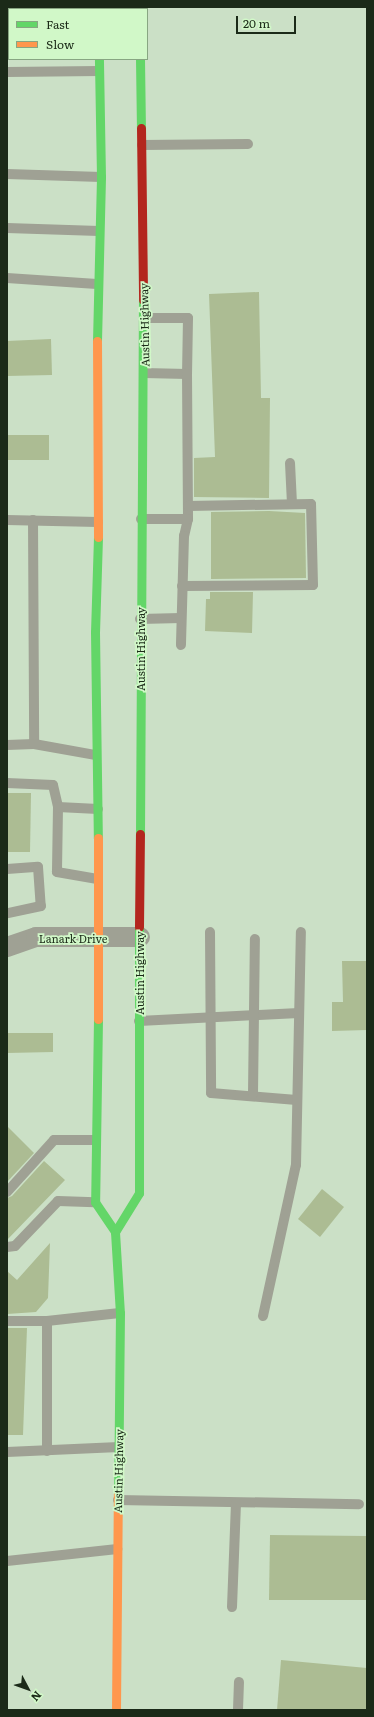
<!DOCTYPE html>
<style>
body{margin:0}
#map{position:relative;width:374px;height:1717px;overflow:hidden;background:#cbe0c6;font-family:Literata,serif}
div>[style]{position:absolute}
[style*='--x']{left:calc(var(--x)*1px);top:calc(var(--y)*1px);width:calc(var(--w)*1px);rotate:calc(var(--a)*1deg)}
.water>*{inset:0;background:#8ab4e7}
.building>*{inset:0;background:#acbc93}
.lane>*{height:10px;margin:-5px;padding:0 5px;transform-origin:5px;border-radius:5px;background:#9fa194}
.street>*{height:20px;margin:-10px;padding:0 10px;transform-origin:10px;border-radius:10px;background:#9fa194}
.fast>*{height:9px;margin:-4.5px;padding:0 4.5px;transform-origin:4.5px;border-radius:4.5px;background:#63d668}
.slow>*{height:9px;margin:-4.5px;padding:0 4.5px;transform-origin:4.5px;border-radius:4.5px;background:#ff974d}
.jam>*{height:9px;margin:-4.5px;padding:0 4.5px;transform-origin:4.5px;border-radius:4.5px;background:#b3261e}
span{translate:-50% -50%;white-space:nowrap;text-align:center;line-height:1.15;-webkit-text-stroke:3.5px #d1f8c8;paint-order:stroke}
.street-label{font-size:11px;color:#1b2a18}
.frame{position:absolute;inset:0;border:8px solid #1b2a18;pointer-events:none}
.legend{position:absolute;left:8px;top:8px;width:140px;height:52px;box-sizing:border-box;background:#d1f8c8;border:1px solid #88a682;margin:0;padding:5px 7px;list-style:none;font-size:12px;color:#1b2a18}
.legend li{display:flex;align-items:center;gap:8px;height:20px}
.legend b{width:20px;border:1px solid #88a682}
.north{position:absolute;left:8px;top:1669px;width:40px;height:40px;-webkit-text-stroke:3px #d1f8c8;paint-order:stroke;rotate:131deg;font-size:11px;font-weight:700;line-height:16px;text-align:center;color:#1b2a18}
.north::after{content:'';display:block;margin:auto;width:14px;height:18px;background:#1b2a18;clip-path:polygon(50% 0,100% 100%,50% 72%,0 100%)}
.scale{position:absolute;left:236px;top:16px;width:60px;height:18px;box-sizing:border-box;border:2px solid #1b2a18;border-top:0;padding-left:5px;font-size:12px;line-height:14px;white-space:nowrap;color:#1b2a18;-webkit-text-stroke:3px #d1f8c8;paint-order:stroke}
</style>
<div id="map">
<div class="water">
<div style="clip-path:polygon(367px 191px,367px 344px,366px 196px)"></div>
</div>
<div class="building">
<div style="clip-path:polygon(259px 292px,261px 398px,270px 398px,269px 498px,194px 497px,194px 458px,215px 457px,209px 294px)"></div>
<div style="clip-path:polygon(51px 339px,52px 375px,7px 376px,7px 341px)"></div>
<div style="clip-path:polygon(7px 435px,49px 435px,49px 460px,7px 460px)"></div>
<div style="clip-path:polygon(269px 511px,305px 513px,306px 578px,211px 579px,211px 512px)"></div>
<div style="clip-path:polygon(210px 592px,253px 592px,252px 633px,205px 631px,206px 599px,210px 599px)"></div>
<div style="clip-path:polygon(7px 793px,31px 793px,30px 852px,7px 852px)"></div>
<div style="clip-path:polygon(342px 961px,367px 961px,367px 1030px,332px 1031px,332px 1002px,343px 1002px)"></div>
<div style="clip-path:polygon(7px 1033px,53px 1033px,53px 1052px,7px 1053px)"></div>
<div style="clip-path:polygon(7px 1126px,34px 1153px,7px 1182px)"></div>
<div style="clip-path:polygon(44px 1161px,65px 1180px,7px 1240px,7px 1198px,12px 1196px)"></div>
<div style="clip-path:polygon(322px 1189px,344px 1207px,320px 1237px,298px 1219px)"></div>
<div style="clip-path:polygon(50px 1243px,48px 1298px,36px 1312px,7px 1314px,7px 1271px,17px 1280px)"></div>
<div style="clip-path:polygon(7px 1328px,27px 1328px,23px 1435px,7px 1435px)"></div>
<div style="clip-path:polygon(270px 1535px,367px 1536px,367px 1600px,269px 1600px)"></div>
<div style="clip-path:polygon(281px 1660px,367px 1668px,367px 1710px,277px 1710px)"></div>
</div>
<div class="lane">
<div style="--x:7;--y:72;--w:92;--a:-0.6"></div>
<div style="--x:142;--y:145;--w:106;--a:-0.5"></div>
<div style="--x:7;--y:174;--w:94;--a:1.8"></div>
<div style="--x:7;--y:228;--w:92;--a:1.9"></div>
<div style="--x:7;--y:278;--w:90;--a:3.8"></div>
<div style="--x:144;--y:318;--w:44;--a:0"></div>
<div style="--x:188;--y:318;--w:56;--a:91"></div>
<div style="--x:144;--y:373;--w:43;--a:1.3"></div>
<div style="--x:187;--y:374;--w:145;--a:89.6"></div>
<div style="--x:188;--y:519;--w:17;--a:103"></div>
<div style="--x:184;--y:536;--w:109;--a:91.6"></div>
<div style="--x:290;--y:463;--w:41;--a:87.2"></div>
<div style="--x:141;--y:519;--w:47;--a:0"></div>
<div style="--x:7;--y:520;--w:91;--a:1.3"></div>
<div style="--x:33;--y:520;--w:224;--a:89.7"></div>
<div style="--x:182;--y:586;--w:131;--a:-0.4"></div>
<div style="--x:313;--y:585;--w:81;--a:-91.4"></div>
<div style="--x:311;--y:504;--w:123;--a:179.1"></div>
<div style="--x:140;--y:619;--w:41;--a:-1.4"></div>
<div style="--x:7;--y:745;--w:27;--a:-2"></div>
<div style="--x:34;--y:744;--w:63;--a:10.1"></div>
<div style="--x:7;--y:783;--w:46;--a:2.5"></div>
<div style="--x:53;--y:785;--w:23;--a:77"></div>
<div style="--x:58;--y:807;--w:65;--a:90.9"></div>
<div style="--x:57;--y:872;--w:41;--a:9.9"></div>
<div style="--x:58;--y:807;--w:40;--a:2.9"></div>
<div style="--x:7;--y:869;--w:31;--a:-4"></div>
<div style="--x:38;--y:867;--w:39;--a:86"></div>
<div style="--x:41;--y:906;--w:35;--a:168"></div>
<div style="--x:210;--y:932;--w:161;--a:89.6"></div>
<div style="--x:211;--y:1093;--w:86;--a:4.7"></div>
<div style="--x:139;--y:1021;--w:160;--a:-2.9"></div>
<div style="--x:253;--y:1094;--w:155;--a:-89.3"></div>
<div style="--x:7;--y:1192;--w:70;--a:-47.9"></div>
<div style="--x:54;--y:1140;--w:41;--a:0"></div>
<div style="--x:7;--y:1247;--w:8;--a:-7"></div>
<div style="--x:15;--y:1246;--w:62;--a:-46.3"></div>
<div style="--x:58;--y:1201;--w:37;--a:2"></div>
<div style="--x:263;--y:1316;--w:155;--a:-77.7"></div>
<div style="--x:296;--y:1165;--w:233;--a:-88.8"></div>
<div style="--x:7;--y:1321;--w:40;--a:0"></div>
<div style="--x:47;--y:1321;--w:73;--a:-6.3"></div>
<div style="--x:47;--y:1451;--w:130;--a:-90"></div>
<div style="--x:7;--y:1452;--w:112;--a:-2.6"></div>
<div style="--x:118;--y:1500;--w:241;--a:1"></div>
<div style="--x:7;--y:1561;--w:111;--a:-6.2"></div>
<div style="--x:232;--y:1607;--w:104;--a:-87.8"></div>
<div style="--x:238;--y:1710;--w:28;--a:-88"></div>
</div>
<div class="street">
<div style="--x:7;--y:947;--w:31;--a:-19"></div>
<div style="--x:36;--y:937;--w:104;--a:0"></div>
</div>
<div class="fast">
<div style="--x:100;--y:7;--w:2;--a:90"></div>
<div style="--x:140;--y:59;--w:69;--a:89.2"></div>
<div style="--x:97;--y:341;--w:164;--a:-88.6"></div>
<div style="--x:101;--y:177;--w:118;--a:-91"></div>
<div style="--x:98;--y:537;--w:95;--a:91.8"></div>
<div style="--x:95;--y:632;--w:206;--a:89.2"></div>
<div style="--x:140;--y:834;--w:534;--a:-89.68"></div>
<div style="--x:98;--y:1019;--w:183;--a:90.9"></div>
<div style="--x:95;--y:1202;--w:36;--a:56"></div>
<div style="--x:115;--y:1232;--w:81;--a:86.5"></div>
<div style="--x:120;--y:1313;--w:181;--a:90.6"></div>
<div style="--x:115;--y:1232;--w:46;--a:-58.4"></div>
<div style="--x:139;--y:1193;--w:266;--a:-90"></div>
</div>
<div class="slow">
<div style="--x:97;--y:341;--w:196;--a:89.7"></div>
<div style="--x:98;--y:838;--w:181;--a:90"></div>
<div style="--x:116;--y:1710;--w:216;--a:-89.5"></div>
</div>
<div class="jam">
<div style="--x:140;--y:7;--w:2;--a:90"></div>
<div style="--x:141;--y:128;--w:172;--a:89.3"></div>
<div style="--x:139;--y:927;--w:93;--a:-89.4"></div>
</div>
<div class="street-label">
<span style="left:144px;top:325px;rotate:-91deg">Austin Highway</span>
<span style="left:140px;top:649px;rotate:-90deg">Austin Highway</span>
<span style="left:73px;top:938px">Lanark Drive</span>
<span style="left:139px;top:973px;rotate:-90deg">Austin Highway</span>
<span style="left:118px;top:1471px;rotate:-89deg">Austin Highway</span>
</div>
<div class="frame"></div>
<ul class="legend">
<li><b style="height:5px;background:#63d668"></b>Fast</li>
<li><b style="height:5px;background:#ff974d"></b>Slow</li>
</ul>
<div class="north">N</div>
<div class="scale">20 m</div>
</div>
